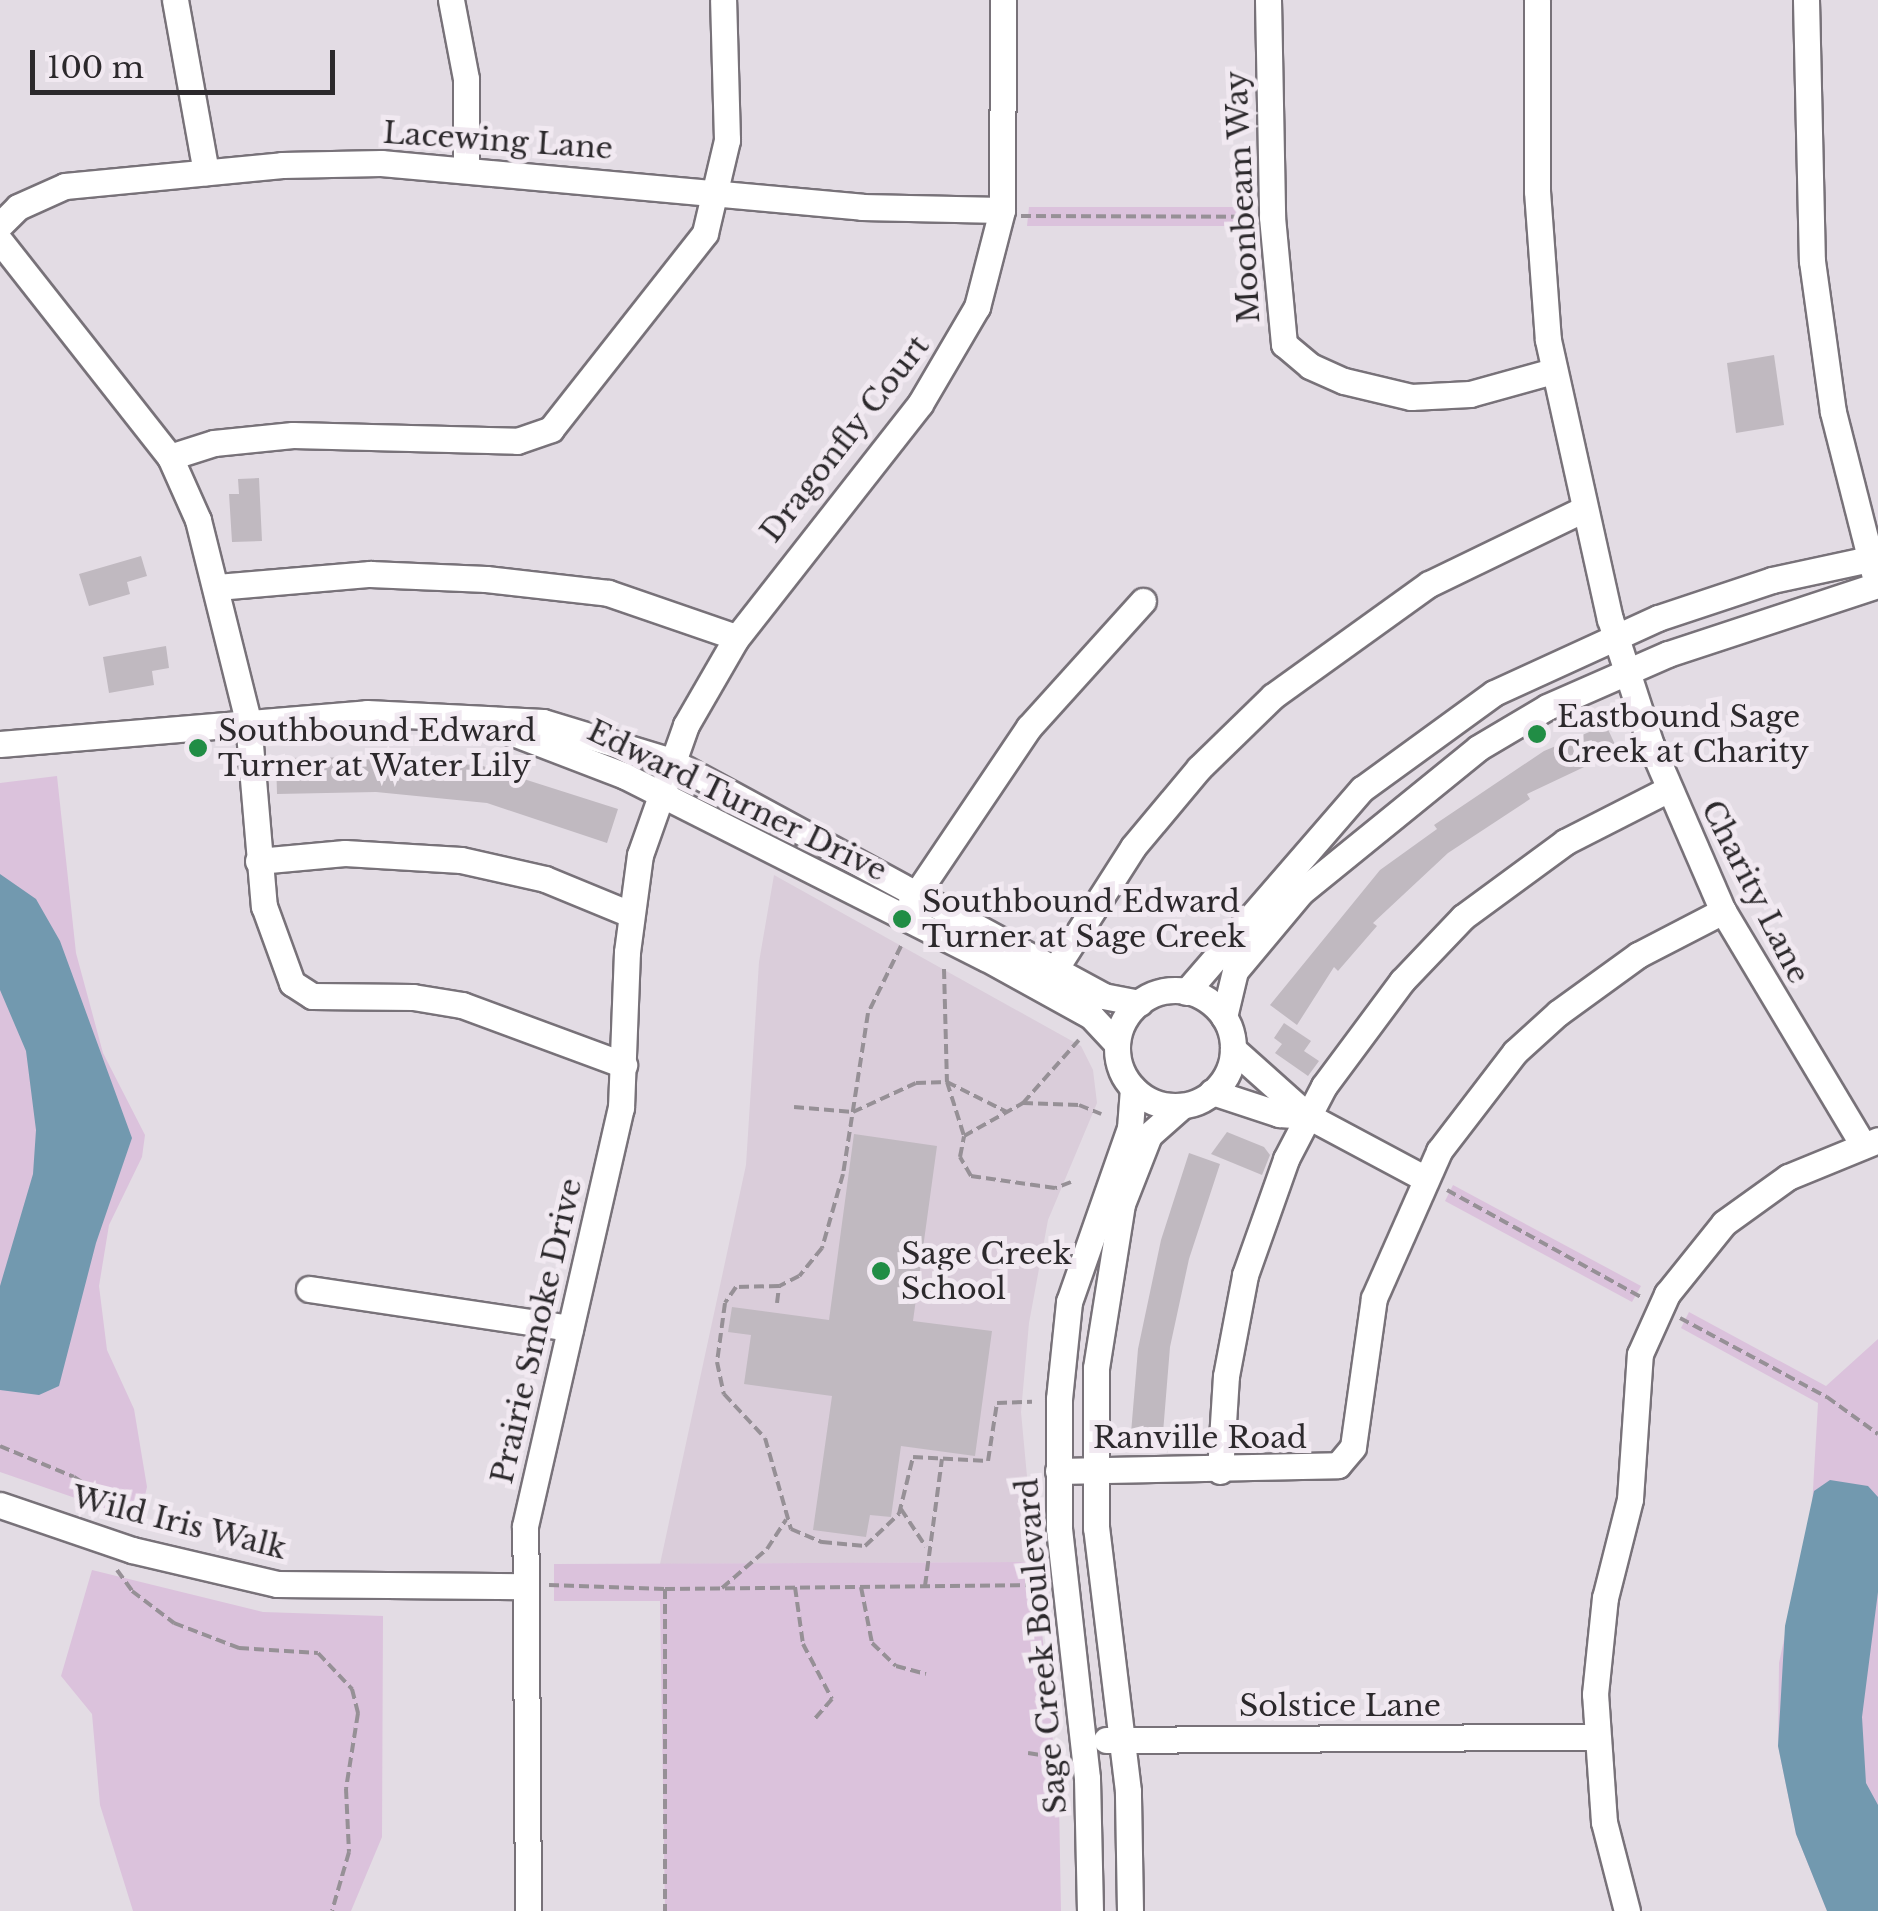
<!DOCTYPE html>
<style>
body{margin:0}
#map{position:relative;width:1878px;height:1911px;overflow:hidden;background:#e3dce4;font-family:"Libre Baskerville",serif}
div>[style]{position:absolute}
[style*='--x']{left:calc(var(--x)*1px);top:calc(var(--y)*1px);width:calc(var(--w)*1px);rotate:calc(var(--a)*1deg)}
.built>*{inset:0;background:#dacdda}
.green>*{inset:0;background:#dbc2dc}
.water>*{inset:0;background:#7299af}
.building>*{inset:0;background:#c0b9c0}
.path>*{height:4px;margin-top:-2px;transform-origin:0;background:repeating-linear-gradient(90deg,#969096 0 10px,transparent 0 15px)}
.roads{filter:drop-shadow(2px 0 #787279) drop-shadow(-2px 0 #787279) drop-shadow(0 2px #787279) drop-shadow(0 -2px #787279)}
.minor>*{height:25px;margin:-12.5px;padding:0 12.5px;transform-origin:12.5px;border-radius:12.5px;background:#fff}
.minor>.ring{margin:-12.5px;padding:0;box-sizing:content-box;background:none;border:25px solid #fff;border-radius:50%}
.dots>*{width:28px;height:28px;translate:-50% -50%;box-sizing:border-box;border:5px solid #f1e9f1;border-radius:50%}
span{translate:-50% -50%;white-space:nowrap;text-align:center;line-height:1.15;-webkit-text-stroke:10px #f1e9f1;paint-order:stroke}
.street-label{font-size:30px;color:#2c292c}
.poi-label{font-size:30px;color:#2c292c}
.left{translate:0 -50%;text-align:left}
.scale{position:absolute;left:30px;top:50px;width:305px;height:45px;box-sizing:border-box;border:5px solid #2c292c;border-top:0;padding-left:12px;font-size:30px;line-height:35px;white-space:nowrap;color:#2c292c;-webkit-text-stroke:8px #f1e9f1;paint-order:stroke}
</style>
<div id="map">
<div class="built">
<div style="clip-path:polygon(774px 875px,1081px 1046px,1093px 1070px,1097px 1103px,1048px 1220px,1029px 1323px,1021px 1412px,1035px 1562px,660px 1564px,746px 1165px,759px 962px)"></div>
</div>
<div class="green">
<div style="clip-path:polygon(1029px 207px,1246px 207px,1247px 226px,1027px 226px)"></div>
<div style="clip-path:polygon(57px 776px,76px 953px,103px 1053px,145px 1135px,142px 1157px,109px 1225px,99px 1286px,107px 1350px,134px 1409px,147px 1487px,139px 1520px,0 1472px,0 783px)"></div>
<div style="clip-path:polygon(1453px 1185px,1641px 1286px,1632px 1302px,1445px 1201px)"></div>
<div style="clip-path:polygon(1689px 1312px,1826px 1386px,1878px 1339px,1878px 1911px,1827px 1911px,1796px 1834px,1778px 1746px,1779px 1663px,1812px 1507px,1818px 1403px,1681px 1328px)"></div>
<div style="clip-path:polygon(1035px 1562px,1059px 1801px,1061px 1911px,665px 1911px,660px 1601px,554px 1601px,554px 1564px)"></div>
<div style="clip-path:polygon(92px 1570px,263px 1612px,383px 1616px,382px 1837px,351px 1911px,133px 1911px,100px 1805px,92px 1714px,61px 1676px)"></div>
</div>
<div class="water">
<div style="clip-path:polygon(0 874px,36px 899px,60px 941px,132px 1138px,96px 1243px,59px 1386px,39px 1395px,0 1390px,0 1286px,33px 1174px,36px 1130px,26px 1051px,0 990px)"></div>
<div style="clip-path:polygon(1830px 1480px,1868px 1486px,1878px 1497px,1878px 1592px,1862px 1717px,1866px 1783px,1878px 1805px,1878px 1911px,1827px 1911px,1796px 1834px,1778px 1746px,1785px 1626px,1814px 1491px)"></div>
</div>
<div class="building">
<div style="clip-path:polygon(1774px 355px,1784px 425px,1736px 433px,1727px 363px)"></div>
<div style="clip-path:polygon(259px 478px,262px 541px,232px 542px,229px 494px,239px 494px,238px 479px)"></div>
<div style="clip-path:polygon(141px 556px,147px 576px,127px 582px,130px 594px,89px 606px,79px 574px)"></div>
<div style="clip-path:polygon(166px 646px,169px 668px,152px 671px,154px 685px,109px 693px,103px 657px)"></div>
<div style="clip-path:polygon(1606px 725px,1618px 751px,1527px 794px,1530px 799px,1448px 853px,1373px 923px,1377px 926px,1338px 971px,1334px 967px,1297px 1025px,1270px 1005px,1380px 870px,1437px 829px,1434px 825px,1544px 751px)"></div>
<div style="clip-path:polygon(386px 757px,483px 766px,618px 809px,607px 843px,487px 803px,376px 792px,277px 794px,276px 758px)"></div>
<div style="clip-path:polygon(1284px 1023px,1311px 1041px,1304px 1051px,1319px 1061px,1308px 1076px,1275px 1053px,1282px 1044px,1274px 1038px)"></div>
<div style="clip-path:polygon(1227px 1132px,1264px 1147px,1270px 1155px,1262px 1175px,1211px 1154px)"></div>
<div style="clip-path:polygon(854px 1134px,937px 1146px,913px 1321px,992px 1331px,975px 1456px,901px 1446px,891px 1517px,870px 1515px,866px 1537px,813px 1530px,832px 1396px,744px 1384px,751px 1335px,728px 1332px,732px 1307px,829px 1320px)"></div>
<div style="clip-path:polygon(1189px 1153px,1220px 1164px,1189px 1259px,1170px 1347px,1162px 1445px,1130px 1445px,1138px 1349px,1161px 1240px)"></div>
</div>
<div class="path">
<div style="--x:1021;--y:216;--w:231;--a:0.2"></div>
<div style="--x:901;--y:946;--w:75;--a:116.2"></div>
<div style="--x:868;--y:1013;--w:163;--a:98.8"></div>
<div style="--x:843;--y:1174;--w:77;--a:105.8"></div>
<div style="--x:822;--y:1248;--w:36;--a:129"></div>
<div style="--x:799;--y:1276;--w:22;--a:153"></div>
<div style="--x:779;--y:1286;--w:43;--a:178.7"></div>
<div style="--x:736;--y:1287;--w:19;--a:125"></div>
<div style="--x:725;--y:1303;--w:60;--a:97.7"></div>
<div style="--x:717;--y:1362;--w:33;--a:78"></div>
<div style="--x:724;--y:1394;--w:60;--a:47"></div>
<div style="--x:765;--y:1438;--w:95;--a:74.1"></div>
<div style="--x:791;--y:1529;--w:34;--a:23"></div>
<div style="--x:822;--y:1542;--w:43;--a:5.3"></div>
<div style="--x:865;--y:1546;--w:47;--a:-43.3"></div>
<div style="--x:899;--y:1514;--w:59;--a:-76.2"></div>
<div style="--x:913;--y:1457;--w:75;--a:3.1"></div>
<div style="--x:988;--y:1461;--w:59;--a:-81.2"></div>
<div style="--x:997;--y:1403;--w:35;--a:-2"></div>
<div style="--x:944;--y:969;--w:113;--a:88.5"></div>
<div style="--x:947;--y:1082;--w:57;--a:72.5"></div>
<div style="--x:1023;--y:1103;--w:56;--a:2"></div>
<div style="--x:1079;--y:1105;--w:24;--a:22"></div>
<div style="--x:794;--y:1107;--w:59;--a:4.8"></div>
<div style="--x:853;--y:1112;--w:69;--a:-24.7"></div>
<div style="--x:916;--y:1083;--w:31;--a:-2"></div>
<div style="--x:947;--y:1082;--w:67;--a:26.6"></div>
<div style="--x:1071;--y:1182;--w:17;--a:159"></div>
<div style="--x:1055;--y:1188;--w:85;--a:-171.9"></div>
<div style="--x:971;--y:1176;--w:22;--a:-120"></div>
<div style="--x:960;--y:1157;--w:21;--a:-79"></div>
<div style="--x:964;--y:1136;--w:68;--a:-29.2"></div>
<div style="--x:1023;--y:1103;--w:84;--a:-48.4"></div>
<div style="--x:1447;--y:1190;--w:222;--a:28.9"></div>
<div style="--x:777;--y:1303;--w:17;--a:-83"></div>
<div style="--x:1680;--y:1318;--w:167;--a:28.3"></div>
<div style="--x:1827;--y:1397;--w:63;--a:36"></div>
<div style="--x:0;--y:1446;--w:80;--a:22.7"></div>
<div style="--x:74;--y:1477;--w:50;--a:33.7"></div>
<div style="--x:116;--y:1505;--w:17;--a:80"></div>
<div style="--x:901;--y:1509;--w:45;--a:56.7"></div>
<div style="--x:117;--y:1570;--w:26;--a:54"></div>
<div style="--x:132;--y:1591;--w:53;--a:37.3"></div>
<div style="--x:174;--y:1623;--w:70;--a:21"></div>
<div style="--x:239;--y:1648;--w:79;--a:3.6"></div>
<div style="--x:318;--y:1653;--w:50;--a:46.6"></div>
<div style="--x:352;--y:1689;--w:25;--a:76"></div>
<div style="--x:358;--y:1713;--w:77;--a:99"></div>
<div style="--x:346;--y:1789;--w:63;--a:87.3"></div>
<div style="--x:349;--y:1852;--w:61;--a:106.1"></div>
<div style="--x:549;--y:1585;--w:116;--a:2"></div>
<div style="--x:665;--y:1589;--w:322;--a:90"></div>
<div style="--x:925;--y:1586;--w:128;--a:-82.4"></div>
<div style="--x:795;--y:1587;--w:58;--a:82"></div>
<div style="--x:803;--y:1644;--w:62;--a:62.2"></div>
<div style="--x:832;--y:1699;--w:29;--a:131"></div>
<div style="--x:861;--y:1587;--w:57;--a:78.9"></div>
<div style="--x:872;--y:1643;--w:33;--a:44"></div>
<div style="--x:896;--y:1666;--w:31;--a:15"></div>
<div style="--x:722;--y:1588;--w:60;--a:-40.9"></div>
<div style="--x:767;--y:1549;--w:35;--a:-57"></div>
<div style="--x:665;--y:1589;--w:375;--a:-0.6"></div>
<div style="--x:1028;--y:1753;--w:30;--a:9"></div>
</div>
<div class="roads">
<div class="minor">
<div style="--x:175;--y:0;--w:175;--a:79.8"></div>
<div style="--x:451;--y:0;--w:80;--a:79.2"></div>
<div style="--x:466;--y:79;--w:87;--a:90"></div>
<div style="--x:1268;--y:0;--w:217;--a:88.9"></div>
<div style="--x:1272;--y:217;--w:128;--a:84.6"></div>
<div style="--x:1284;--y:344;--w:34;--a:40"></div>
<div style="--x:1310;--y:366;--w:37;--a:24"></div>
<div style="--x:1344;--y:381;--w:69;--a:13.4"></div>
<div style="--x:1411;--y:397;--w:59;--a:-2.9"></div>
<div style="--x:1470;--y:394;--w:86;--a:-15.5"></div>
<div style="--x:1537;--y:0;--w:191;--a:90"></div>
<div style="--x:1537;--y:191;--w:149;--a:85.8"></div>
<div style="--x:1548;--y:340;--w:286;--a:77.5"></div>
<div style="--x:1610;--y:619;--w:133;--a:72"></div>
<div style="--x:1651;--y:745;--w:181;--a:66.6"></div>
<div style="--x:1723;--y:911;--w:273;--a:59.1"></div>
<div style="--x:1806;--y:0;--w:261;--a:88.7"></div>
<div style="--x:1812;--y:261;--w:152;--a:82.1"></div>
<div style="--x:1833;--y:412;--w:166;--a:75.7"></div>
<div style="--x:0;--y:225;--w:25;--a:-45"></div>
<div style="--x:18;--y:207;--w:51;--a:-24.1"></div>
<div style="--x:65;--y:186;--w:218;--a:-5.5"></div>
<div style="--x:282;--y:165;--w:99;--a:-1.2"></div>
<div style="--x:381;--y:163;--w:483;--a:5.2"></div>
<div style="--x:862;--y:207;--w:140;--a:1.2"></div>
<div style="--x:0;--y:241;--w:275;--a:51.8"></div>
<div style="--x:170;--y:457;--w:69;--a:66"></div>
<div style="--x:198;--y:520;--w:207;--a:76"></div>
<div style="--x:248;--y:721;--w:186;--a:85.1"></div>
<div style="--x:264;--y:906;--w:82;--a:70"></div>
<div style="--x:292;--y:983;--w:24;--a:33"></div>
<div style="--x:312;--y:996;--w:101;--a:0.6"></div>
<div style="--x:413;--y:997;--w:50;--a:9.3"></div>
<div style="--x:462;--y:1005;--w:173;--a:20.3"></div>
<div style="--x:170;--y:457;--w:46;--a:-17.7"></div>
<div style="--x:214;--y:443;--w:79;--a:-5.8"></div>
<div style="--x:293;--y:435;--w:224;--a:1.5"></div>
<div style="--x:517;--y:441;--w:36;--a:-19"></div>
<div style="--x:551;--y:429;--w:249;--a:-51.8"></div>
<div style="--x:705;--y:233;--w:96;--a:-76.7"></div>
<div style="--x:727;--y:140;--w:140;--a:-91.6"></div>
<div style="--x:217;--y:587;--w:154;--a:-4.9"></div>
<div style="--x:370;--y:574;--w:116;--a:2.5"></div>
<div style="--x:486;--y:579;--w:123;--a:6.5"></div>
<div style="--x:608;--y:593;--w:135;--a:19"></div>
<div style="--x:495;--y:726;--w:139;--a:21"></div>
<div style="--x:625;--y:776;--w:404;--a:26.8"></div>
<div style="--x:986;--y:958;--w:120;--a:28.9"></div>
<div style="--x:1091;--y:1016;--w:38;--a:47"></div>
<div style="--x:0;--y:744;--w:368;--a:-4.8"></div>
<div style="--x:367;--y:713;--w:176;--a:2.9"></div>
<div style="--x:543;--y:722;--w:134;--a:16.9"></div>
<div style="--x:671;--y:761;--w:492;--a:28.5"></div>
<div style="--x:1103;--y:996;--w:37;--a:11"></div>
<div style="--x:258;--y:861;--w:87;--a:-5.3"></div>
<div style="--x:345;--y:853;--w:116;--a:3.5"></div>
<div style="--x:461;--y:860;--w:86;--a:12.7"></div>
<div style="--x:545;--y:879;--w:92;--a:22.4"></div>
<div style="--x:911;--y:902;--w:211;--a:-56"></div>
<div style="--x:1029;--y:727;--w:170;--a:-47.9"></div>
<div style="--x:1043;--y:988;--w:167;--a:-57.4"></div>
<div style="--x:1133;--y:847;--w:103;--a:-50.1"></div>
<div style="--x:1199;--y:768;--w:103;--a:-44.2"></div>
<div style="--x:1273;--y:696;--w:192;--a:-35.7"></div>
<div style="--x:1429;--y:584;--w:170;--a:-25.8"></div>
<div class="ring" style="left:1117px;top:990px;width:91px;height:91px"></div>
<div style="--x:1186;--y:992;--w:269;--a:-49.1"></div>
<div style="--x:1362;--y:789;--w:163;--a:-36"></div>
<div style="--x:1494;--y:693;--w:180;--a:-24.6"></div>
<div style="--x:1658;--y:618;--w:120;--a:-18.4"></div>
<div style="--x:1772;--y:580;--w:108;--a:-12.2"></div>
<div style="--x:1224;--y:1017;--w:47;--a:-76.6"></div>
<div style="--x:1235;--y:971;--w:103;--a:-50.1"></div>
<div style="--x:1301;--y:892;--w:228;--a:-39.1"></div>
<div style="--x:1478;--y:748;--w:80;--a:-30.7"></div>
<div style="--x:1547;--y:707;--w:132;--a:-23.7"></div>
<div style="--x:1668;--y:654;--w:221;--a:-18.2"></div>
<div style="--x:1233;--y:1049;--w:101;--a:41.8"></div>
<div style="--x:1308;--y:1116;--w:132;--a:28.1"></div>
<div style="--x:1212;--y:1092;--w:71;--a:18.2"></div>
<div style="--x:1279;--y:1114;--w:29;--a:4"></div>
<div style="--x:309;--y:1289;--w:264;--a:8.5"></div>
<div style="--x:1058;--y:1471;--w:280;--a:-1.2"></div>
<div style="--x:1338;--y:1465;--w:23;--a:-50"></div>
<div style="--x:1353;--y:1447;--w:150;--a:-82"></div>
<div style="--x:1374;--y:1298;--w:161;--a:-66.1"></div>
<div style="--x:1439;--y:1151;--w:125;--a:-52.5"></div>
<div style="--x:1515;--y:1052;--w:58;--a:-42.2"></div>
<div style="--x:1558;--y:1013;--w:99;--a:-35.9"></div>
<div style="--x:1638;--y:955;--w:96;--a:-27.4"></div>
<div style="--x:1220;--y:1471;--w:95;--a:-86.4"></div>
<div style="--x:1226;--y:1376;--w:103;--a:-79.3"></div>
<div style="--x:1245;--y:1275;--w:123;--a:-70.5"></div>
<div style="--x:1286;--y:1159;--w:82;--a:-62.5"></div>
<div style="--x:1324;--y:1086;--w:131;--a:-53.4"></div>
<div style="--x:1402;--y:981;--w:88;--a:-46.4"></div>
<div style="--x:1463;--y:917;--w:127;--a:-36.3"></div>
<div style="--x:1565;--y:842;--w:117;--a:-27"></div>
<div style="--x:0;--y:1505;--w:139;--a:18.8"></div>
<div style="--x:132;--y:1550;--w:149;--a:13.2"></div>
<div style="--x:277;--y:1584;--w:248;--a:0.5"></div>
<div style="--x:1106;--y:1740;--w:490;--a:-0.4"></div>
<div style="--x:528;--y:1911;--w:385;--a:-90.4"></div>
<div style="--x:525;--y:1526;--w:429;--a:-77.1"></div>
<div style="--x:621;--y:1108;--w:156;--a:-87.8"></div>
<div style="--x:627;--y:952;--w:98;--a:-82.4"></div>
<div style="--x:640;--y:855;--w:138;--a:-70.5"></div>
<div style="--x:686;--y:725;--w:98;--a:-60"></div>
<div style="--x:735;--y:640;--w:300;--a:-51.9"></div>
<div style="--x:920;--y:404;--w:113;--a:-59.6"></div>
<div style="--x:977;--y:307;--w:100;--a:-75.5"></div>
<div style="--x:1002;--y:210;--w:210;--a:-89.7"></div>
<div style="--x:1090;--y:1911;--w:133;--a:-91.3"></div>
<div style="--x:1087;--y:1778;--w:252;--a:-96.4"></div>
<div style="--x:1059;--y:1528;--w:129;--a:-90"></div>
<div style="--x:1059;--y:1399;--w:98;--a:-84.1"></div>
<div style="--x:1069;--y:1302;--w:184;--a:-70.7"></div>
<div style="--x:1130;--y:1128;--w:40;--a:-85.7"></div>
<div style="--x:1130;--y:1911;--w:120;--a:-91"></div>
<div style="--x:1128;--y:1791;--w:265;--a:-96.9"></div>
<div style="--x:1096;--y:1528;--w:160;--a:-90"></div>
<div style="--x:1096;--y:1368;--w:166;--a:-81"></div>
<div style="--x:1122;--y:1204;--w:74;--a:-68.6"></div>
<div style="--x:1149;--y:1135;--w:44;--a:-41.3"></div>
<div style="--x:1627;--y:1911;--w:92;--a:-104.5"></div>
<div style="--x:1604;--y:1822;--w:128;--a:-94"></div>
<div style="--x:1595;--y:1694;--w:97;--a:-84.1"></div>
<div style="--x:1605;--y:1598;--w:102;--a:-75.8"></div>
<div style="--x:1630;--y:1499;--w:145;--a:-86.1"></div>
<div style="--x:1640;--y:1354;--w:66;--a:-65.8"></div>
<div style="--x:1667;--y:1294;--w:91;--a:-51.2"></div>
<div style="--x:1724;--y:1223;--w:79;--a:-35.7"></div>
<div style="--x:1788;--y:1177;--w:97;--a:-22.3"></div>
</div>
</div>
<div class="dots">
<div style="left:1537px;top:734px;background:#218d45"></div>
<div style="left:198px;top:748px;background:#218d45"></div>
<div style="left:902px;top:919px;background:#218d45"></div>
<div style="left:881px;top:1271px;background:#218d45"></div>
</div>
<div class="street-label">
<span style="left:498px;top:141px;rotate:4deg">Lacewing Lane</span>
<span style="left:1243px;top:197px;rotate:-93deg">Moonbeam Way</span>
<span style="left:845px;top:439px;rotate:-52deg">Dragonfly Court</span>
<span style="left:737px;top:801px;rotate:26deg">Edward Turner Drive</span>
<span style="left:1755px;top:892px;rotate:63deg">Charity Lane</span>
<span style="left:537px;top:1331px;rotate:-77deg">Prairie Smoke Drive</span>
<span style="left:1200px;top:1438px">Ranville Road</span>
<span style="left:179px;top:1523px;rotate:14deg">Wild Iris Walk</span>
<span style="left:1042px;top:1646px;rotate:-95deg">Sage Creek Boulevard</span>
<span style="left:1340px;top:1706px">Solstice Lane</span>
</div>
<div class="poi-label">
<span class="left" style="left:1557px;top:734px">Eastbound Sage<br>Creek at Charity</span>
<span class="left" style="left:218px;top:748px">Southbound Edward<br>Turner at Water Lily</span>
<span class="left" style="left:922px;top:919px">Southbound Edward<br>Turner at Sage Creek</span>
<span class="left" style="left:901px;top:1271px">Sage Creek<br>School</span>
</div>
<div class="scale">100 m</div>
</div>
